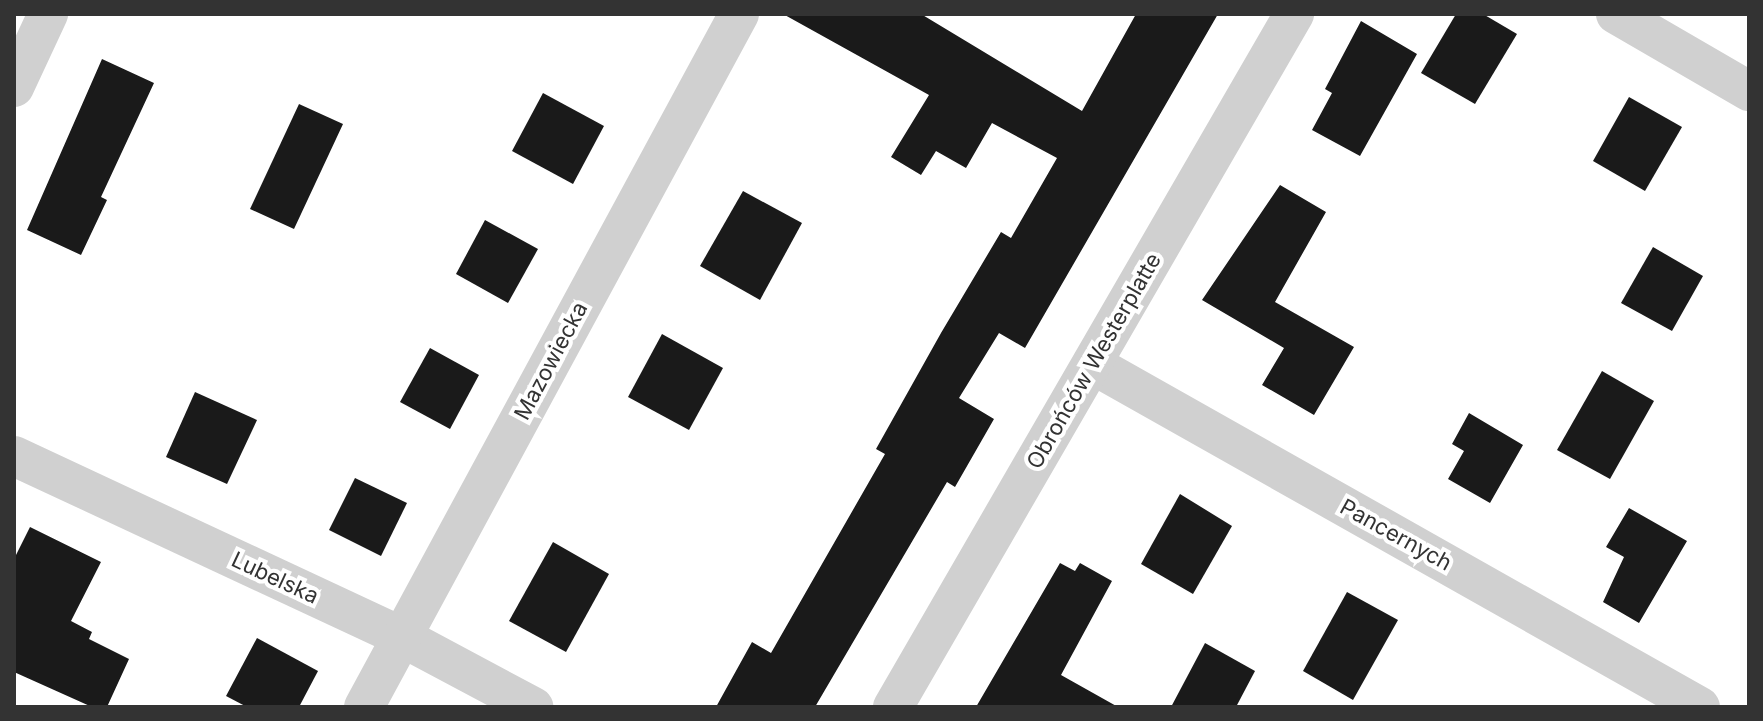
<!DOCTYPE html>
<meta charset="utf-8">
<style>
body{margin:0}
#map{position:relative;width:1763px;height:721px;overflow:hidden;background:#fff;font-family:Inter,sans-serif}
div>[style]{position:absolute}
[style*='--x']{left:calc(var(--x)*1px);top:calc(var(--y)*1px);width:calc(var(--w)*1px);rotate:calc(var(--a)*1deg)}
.building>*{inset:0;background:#1a1a1a}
.street>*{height:40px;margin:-20px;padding:0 20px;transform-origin:20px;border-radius:20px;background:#d0d0d0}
span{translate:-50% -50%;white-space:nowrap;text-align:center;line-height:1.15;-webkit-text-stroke:8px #fff;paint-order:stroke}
.street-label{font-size:22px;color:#333}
.frame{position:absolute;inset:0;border:16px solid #333;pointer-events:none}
</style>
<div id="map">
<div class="building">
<div style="clip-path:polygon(783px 14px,921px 14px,1082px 111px,1136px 14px,1218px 14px,1025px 348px,999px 333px,959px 398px,994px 419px,955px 487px,947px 482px,815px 707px,716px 707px,752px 642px,771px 653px,885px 454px,876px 449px,941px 333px,1001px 232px,1011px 238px,1057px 158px,992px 123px,966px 168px,936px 151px,921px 175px,891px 157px,929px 95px)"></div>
<div style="clip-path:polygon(1456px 14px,1483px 14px,1517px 34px,1475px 104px,1421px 73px)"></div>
<div style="clip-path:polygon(1361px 21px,1417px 54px,1360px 156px,1312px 130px,1332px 93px,1325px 89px)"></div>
<div style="clip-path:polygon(102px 59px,154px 83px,101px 197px,107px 200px,81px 255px,27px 230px)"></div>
<div style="clip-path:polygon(543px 93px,604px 126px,573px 184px,512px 151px)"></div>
<div style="clip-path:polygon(1629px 97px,1682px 127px,1645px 191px,1593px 161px)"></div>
<div style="clip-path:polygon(299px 104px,343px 124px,294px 229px,250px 209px)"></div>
<div style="clip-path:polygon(1280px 185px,1326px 212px,1275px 302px,1354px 347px,1314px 415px,1262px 385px,1284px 348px,1202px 300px)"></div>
<div style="clip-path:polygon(743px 191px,802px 223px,760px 300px,700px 266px)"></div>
<div style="clip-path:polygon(485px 220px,538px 249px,508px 303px,456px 274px)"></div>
<div style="clip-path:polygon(1653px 247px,1703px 276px,1672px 331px,1621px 303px)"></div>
<div style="clip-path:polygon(662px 334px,723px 368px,689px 430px,628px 397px)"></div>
<div style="clip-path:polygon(430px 348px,479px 375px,450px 429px,400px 402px)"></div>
<div style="clip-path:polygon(1602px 371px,1654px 401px,1610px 479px,1557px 450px)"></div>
<div style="clip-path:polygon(195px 392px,257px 420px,227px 484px,166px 457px)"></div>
<div style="clip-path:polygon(1469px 413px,1523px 445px,1490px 503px,1448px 479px,1464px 451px,1452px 444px)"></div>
<div style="clip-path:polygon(355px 478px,407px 503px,381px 556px,329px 530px)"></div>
<div style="clip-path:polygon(1180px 494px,1232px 526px,1193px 594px,1141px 564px)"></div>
<div style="clip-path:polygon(1629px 508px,1687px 541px,1639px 623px,1603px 602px,1624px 557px,1606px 547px)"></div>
<div style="clip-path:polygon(30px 527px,101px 562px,71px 621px,92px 632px,89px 639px,129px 659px,107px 707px,92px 707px,14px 672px,14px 559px)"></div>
<div style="clip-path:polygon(553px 542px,609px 574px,566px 652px,509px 621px)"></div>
<div style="clip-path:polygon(1060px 563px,1075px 571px,1080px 563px,1112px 581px,1061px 675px,1118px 707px,976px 707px)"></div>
<div style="clip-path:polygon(1347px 592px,1398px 620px,1353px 700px,1303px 671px)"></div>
<div style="clip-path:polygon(257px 638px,318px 671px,299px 707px,247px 707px,226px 696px)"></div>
<div style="clip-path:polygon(1205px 643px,1255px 671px,1236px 707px,1171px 707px)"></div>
</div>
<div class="street">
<div style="--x:1616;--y:14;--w:154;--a:30.1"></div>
<div style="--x:14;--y:87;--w:81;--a:-65"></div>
<div style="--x:1092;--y:364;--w:698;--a:29.43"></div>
<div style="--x:14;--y:456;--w:428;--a:25"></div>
<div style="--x:402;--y:637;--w:149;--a:28.1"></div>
<div style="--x:364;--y:707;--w:788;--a:-61.58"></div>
<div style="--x:893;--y:707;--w:801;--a:-59.94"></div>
</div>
<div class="street-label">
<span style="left:551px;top:361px;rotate:-62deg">Mazowiecka</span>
<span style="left:1094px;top:361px;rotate:-60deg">Obrońców Westerplatte</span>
<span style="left:1396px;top:535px;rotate:29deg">Pancernych</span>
<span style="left:275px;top:578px;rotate:25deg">Lubelska</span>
</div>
<div class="frame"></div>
</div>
